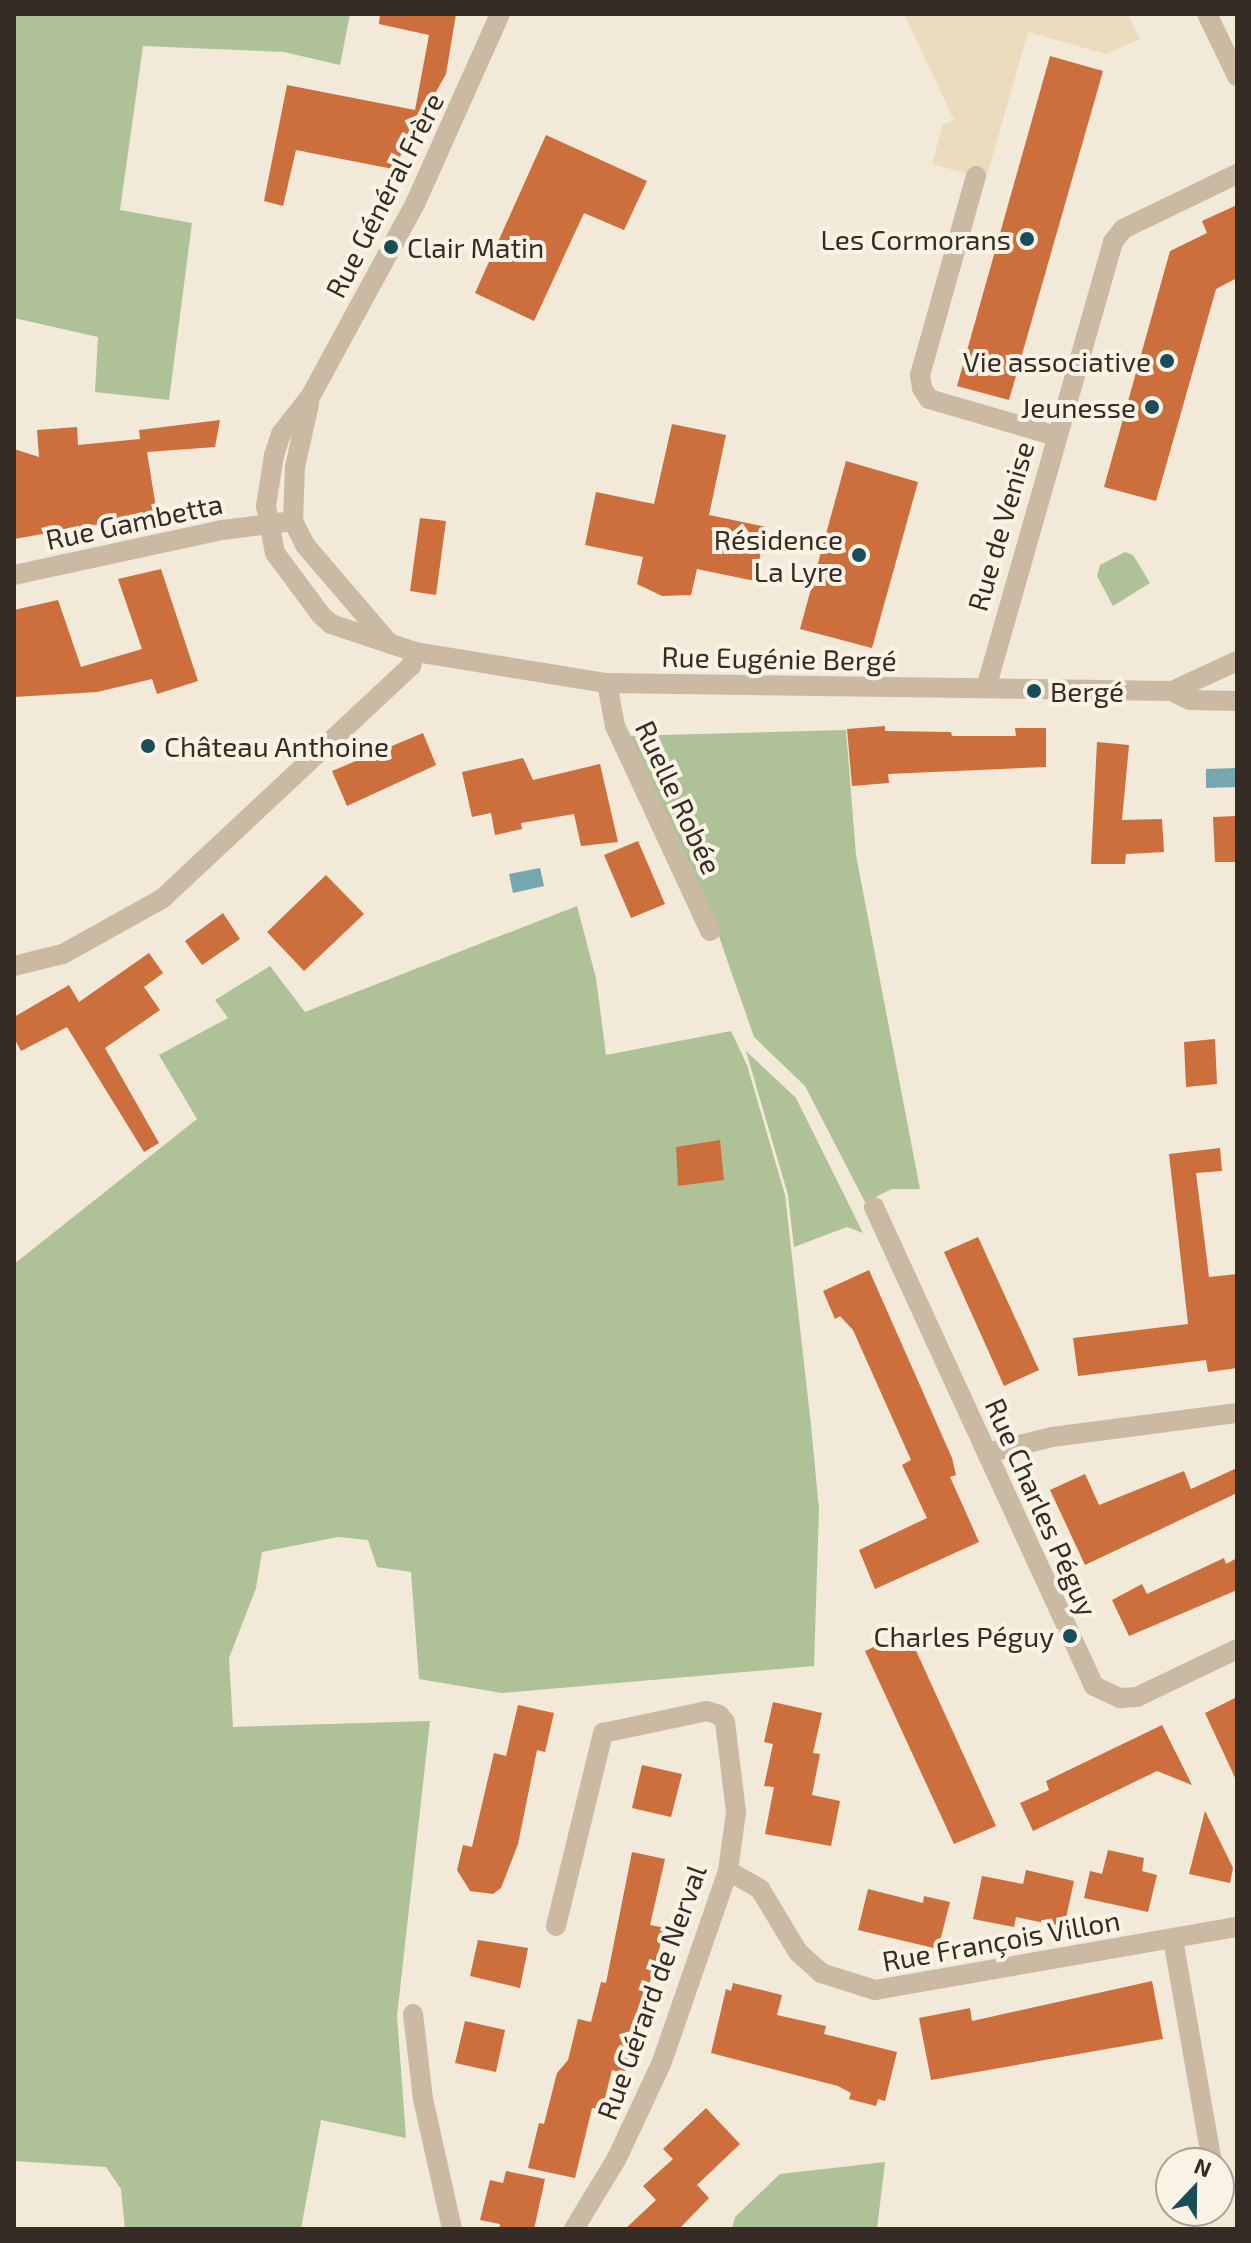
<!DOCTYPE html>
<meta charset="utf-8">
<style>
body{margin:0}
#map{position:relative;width:1251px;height:2243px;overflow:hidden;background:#f2e9d8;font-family:"Exo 2",sans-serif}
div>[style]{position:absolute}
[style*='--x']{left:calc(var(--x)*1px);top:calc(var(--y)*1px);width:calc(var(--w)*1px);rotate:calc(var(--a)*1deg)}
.green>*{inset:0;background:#afc297}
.plaza>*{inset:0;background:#ebdcbe}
.water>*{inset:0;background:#75a7b1}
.building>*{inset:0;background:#cc6f3c}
.minor>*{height:20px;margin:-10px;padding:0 10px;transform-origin:10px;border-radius:10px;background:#cbbaa3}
.tertiary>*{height:20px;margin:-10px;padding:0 10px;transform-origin:10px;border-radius:10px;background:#cbbaa3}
.dots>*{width:22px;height:22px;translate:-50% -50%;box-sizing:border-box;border:4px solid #faf2e4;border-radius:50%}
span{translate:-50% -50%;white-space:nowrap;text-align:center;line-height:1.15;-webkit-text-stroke:8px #faf2e4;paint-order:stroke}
.street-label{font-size:28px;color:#352c26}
.poi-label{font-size:28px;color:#352c26}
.right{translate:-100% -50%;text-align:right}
.left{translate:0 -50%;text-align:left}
.frame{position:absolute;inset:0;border:16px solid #352c26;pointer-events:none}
.north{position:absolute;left:1155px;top:2147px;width:80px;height:80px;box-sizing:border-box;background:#faf2e4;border:2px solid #aba398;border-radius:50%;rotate:22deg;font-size:22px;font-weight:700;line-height:32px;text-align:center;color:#352c26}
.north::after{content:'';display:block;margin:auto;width:28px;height:36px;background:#194d59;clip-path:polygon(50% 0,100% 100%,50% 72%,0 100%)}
</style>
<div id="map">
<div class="green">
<div style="clip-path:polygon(14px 14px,350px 14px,340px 65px,284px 52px,143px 46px,120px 210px,192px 223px,169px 400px,95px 392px,98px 337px,14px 318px)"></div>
<div style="clip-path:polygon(1125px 552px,1133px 555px,1150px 583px,1113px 606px,1097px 576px,1100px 565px)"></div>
<div style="clip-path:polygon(846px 730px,856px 855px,920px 1189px,892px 1189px,865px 1202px,805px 1086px,754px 1037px,716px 928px,625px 736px)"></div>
<div style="clip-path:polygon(577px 906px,596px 978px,606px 1055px,731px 1031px,747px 1065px,785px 1195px,811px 1425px,819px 1509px,814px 1666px,502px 1693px,419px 1679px,411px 1572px,377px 1567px,368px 1540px,338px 1537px,262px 1552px,256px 1588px,229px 1658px,233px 1727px,430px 1721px,397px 2016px,406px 2138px,321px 2120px,301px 2229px,125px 2229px,121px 2189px,106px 2167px,14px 2161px,14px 1264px,197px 1119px,159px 1055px,228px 1018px,215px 1000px,270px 966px,305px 1012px)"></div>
<div style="clip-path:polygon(746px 1051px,796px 1098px,863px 1233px,847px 1227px,794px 1247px,788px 1195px)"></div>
<div style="clip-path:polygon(885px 2162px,877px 2229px,732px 2229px,735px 2217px,780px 2174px)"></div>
</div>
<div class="plaza">
<div style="clip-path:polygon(904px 14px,1128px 14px,1140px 39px,1106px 54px,1028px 32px,986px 179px,932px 164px,943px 124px,954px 120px)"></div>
</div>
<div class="water">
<div style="clip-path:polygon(1237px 768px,1237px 787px,1206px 788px,1206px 769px)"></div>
<div style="clip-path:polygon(540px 868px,544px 886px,513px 893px,509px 874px)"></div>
</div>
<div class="building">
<div style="clip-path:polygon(380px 14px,456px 14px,446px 74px,393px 169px,296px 150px,283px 206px,264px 201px,287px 85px,415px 110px,429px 35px,379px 24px)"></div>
<div style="clip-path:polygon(1050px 56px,1103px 71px,1009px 400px,957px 386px)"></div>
<div style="clip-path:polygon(546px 135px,647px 181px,624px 230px,584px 213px,534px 321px,475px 293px)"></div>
<div style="clip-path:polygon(1237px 205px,1237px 278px,1216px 289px,1156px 501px,1104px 487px,1170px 251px,1207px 233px,1202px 221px)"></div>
<div style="clip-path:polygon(220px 420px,215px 447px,147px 452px,157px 514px,14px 539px,14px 449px,39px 457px,37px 430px,77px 427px,78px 445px,140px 439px,139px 430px)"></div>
<div style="clip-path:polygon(672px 424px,726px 435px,709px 515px,766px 527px,755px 581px,697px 569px,691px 595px,662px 596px,637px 584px,643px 557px,585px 545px,596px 492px,654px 504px)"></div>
<div style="clip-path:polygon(846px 461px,918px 482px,872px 648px,800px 629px)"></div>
<div style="clip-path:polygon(420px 518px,446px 521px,436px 595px,410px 591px)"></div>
<div style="clip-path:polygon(161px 569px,198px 681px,157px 694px,152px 679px,97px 692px,14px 697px,14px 610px,58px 600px,81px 667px,142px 649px,118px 579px)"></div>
<div style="clip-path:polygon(885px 726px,885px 731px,951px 732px,952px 736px,1016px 736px,1015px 728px,1046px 728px,1046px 767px,888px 774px,889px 783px,852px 786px,847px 729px)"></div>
<div style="clip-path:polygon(423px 733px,436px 765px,347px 806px,332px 771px)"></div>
<div style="clip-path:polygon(1097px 742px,1129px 745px,1122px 820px,1162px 819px,1164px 852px,1126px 854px,1125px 864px,1091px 864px)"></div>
<div style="clip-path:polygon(523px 758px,533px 780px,600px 764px,618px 842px,581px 846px,574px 814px,521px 823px,522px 829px,495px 835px,491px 813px,472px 817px,462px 772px)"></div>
<div style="clip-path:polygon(1237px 816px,1237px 862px,1215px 862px,1213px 817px)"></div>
<div style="clip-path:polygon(638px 841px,665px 904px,631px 918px,604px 855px)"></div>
<div style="clip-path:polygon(326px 875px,364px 914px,304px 971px,267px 932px)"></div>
<div style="clip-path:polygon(223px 913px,240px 939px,202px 965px,185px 941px)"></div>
<div style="clip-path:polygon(149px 953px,163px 973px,144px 987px,160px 1010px,105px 1048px,159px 1143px,144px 1152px,67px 1027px,21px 1051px,14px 1038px,14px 1017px,69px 985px,79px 1002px)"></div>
<div style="clip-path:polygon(1215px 1039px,1217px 1084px,1186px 1087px,1184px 1042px)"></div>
<div style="clip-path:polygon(720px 1140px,724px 1180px,678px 1186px,676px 1147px)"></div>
<div style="clip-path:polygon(1220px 1148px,1222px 1171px,1196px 1173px,1209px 1277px,1237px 1274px,1237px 1368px,1208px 1372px,1206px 1360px,1078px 1376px,1073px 1338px,1188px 1324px,1169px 1154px)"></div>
<div style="clip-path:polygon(978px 1237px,1039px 1370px,1004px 1386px,944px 1252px)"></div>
<div style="clip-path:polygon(869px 1270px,952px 1458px,956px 1475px,950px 1477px,979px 1542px,875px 1589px,859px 1550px,927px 1518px,902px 1465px,911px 1460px,853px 1330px,840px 1316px,835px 1319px,823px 1291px)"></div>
<div style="clip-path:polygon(1237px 1468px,1237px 1493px,1085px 1565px,1050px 1490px,1085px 1474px,1099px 1505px,1184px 1471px,1191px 1489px)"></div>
<div style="clip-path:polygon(1224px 1558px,1226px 1564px,1237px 1558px,1237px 1590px,1129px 1636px,1112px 1600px,1142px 1584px,1147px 1594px)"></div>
<div style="clip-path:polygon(907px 1631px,996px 1826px,954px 1844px,865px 1651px)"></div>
<div style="clip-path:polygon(1237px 1697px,1237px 1782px,1205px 1713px)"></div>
<div style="clip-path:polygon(773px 1702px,822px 1713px,813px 1753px,820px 1754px,812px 1795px,840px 1801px,831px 1846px,765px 1834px,774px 1787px,764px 1786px,773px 1744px,764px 1742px)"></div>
<div style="clip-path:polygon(518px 1705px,554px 1713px,545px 1752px,537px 1750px,518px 1844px,501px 1888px,493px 1894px,470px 1891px,457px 1870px,463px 1845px,472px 1847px,494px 1753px,506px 1756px)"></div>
<div style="clip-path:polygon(1162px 1725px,1192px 1785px,1157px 1771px,1033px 1831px,1020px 1803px,1049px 1790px,1046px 1781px)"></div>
<div style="clip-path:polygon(642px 1765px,682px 1774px,671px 1817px,632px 1808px)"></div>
<div style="clip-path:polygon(1205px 1811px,1233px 1868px,1230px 1883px,1189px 1874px)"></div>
<div style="clip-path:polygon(1108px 1850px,1144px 1858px,1142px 1871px,1157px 1875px,1148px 1912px,1084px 1898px,1090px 1871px,1102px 1874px)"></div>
<div style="clip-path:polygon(632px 1852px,665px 1859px,650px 1925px,665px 1928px,624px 2073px,612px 2070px,602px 2110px,592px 2108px,575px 2178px,528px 2168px,539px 2123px,544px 2124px,557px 2073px,568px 2060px,578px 2019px,591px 2022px,601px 1982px,606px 1983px)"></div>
<div style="clip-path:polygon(1026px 1870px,1074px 1881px,1064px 1927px,1016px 1917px,1014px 1927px,973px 1919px,982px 1876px,1023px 1884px)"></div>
<div style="clip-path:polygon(868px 1889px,923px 1903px,924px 1896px,950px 1902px,938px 1949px,858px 1930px)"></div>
<div style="clip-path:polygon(478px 1940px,528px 1948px,520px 1988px,470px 1976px)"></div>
<div style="clip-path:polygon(1152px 1981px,1163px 2039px,931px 2080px,919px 2018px,970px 2008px,972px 2021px)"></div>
<div style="clip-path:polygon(733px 1983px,782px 1995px,777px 2015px,826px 2026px,824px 2034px,897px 2052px,885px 2101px,878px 2099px,876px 2106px,849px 2099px,851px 2093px,838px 2086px,711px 2053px,726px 1989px,731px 1991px)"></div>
<div style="clip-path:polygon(465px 2021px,505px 2030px,496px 2072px,455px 2063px)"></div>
<div style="clip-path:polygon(706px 2108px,740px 2144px,697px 2185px,709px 2198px,679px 2229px,625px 2229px,656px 2200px,643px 2186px,673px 2159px,663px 2149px)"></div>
<div style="clip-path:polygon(506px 2171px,545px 2179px,534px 2229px,499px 2229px,500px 2224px,480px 2220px,490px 2180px,503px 2183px)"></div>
</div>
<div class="minor">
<div style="--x:1207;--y:14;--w:69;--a:64.2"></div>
<div style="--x:976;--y:176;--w:207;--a:105.7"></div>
<div style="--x:920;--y:375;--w:13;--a:81"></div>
<div style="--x:922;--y:388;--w:13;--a:58"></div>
<div style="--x:929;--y:399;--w:132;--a:16.2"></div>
<div style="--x:607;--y:683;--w:44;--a:79.5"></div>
<div style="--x:615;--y:726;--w:226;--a:65.1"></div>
<div style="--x:986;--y:688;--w:464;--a:-74.1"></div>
<div style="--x:1113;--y:242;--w:16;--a:-52"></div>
<div style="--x:1123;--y:229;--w:127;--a:-25.8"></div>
<div style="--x:14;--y:966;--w:50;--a:-13.8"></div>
<div style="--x:63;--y:954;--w:115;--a:-29.2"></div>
<div style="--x:163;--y:898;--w:340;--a:-43.1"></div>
<div style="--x:411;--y:666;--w:15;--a:-74"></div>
<div style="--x:874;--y:1207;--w:527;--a:65.33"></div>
<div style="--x:1094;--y:1686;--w:29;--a:25"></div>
<div style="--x:1120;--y:1698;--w:17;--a:-3"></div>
<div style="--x:1137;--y:1697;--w:111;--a:-25.6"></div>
<div style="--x:987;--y:1453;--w:67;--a:-13.8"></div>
<div style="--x:1052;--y:1437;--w:187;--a:-7.4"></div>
<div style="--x:728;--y:1871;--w:37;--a:29"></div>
<div style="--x:760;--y:1889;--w:74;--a:58.9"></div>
<div style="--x:798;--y:1952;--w:31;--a:42"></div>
<div style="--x:821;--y:1973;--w:57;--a:17.5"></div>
<div style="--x:875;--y:1990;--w:367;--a:-9.9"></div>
<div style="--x:556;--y:1926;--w:199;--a:-76.3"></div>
<div style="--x:603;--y:1733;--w:106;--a:-11.9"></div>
<div style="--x:707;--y:1711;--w:13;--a:18"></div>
<div style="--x:719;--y:1715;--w:9;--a:49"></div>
<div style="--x:725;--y:1722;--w:91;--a:83"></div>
<div style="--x:736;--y:1812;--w:60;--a:97.7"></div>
<div style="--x:728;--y:1871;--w:204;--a:109.1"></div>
<div style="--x:661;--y:2064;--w:104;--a:115.1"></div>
<div style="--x:617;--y:2158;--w:83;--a:121.2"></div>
<div style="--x:1173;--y:1939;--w:227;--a:80.1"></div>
<div style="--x:413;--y:2014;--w:86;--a:83.3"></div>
<div style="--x:423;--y:2099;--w:133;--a:77.4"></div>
</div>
<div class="tertiary">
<div style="--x:500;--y:14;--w:206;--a:114.1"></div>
<div style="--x:416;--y:202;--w:222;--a:118.5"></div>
<div style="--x:310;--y:397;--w:47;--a:128.1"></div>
<div style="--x:281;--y:434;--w:22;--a:108"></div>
<div style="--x:274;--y:455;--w:52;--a:98.9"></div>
<div style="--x:266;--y:506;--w:48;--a:79.2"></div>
<div style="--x:275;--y:553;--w:77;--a:53.4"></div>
<div style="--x:321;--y:615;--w:13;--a:42"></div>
<div style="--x:331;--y:624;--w:89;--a:18.4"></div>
<div style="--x:415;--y:652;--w:194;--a:9.2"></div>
<div style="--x:607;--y:683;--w:565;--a:0.81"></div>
<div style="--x:1172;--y:691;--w:20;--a:27"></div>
<div style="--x:1190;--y:700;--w:47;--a:1.2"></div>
<div style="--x:309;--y:404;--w:65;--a:102.5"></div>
<div style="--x:295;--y:467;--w:54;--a:92.1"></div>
<div style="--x:293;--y:521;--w:27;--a:63"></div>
<div style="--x:305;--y:545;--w:130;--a:49.4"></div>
<div style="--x:14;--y:575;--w:214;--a:-12.2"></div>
<div style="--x:223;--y:530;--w:71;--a:-7.3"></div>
<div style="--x:1172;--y:691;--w:72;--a:-24.8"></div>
</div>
<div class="dots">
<div style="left:1027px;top:239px;background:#194d59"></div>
<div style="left:391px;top:247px;background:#194d59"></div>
<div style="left:1167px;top:361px;background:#194d59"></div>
<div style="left:1152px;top:407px;background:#194d59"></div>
<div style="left:859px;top:555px;background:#194d59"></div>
<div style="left:1034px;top:691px;background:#194d59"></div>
<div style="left:148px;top:746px;background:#194d59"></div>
<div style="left:1070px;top:1636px;background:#194d59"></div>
</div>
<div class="street-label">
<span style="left:384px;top:195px;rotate:-63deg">Rue Général Frère</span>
<span style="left:134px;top:521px;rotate:-12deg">Rue Gambetta</span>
<span style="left:1000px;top:526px;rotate:-74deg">Rue de Venise</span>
<span style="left:779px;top:658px;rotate:1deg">Rue Eugénie Bergé</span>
<span style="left:679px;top:797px;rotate:65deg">Ruelle Robée</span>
<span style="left:1042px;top:1507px;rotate:66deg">Rue Charles Péguy</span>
<span style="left:1001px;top:1940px;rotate:-10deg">Rue François Villon</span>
<span style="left:651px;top:1992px;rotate:-70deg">Rue Gérard de Nerval</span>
</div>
<div class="poi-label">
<span class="right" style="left:1011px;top:239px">Les Cormorans</span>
<span class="left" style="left:407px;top:247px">Clair Matin</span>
<span class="right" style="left:1151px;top:361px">Vie associative</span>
<span class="right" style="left:1136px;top:407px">Jeunesse</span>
<span class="right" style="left:843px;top:555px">Résidence<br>La Lyre</span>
<span class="left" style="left:1050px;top:691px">Bergé</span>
<span class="left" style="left:164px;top:746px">Château Anthoine</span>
<span class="right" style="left:1054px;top:1636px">Charles Péguy</span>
</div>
<div class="frame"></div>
<div class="north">N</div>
</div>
